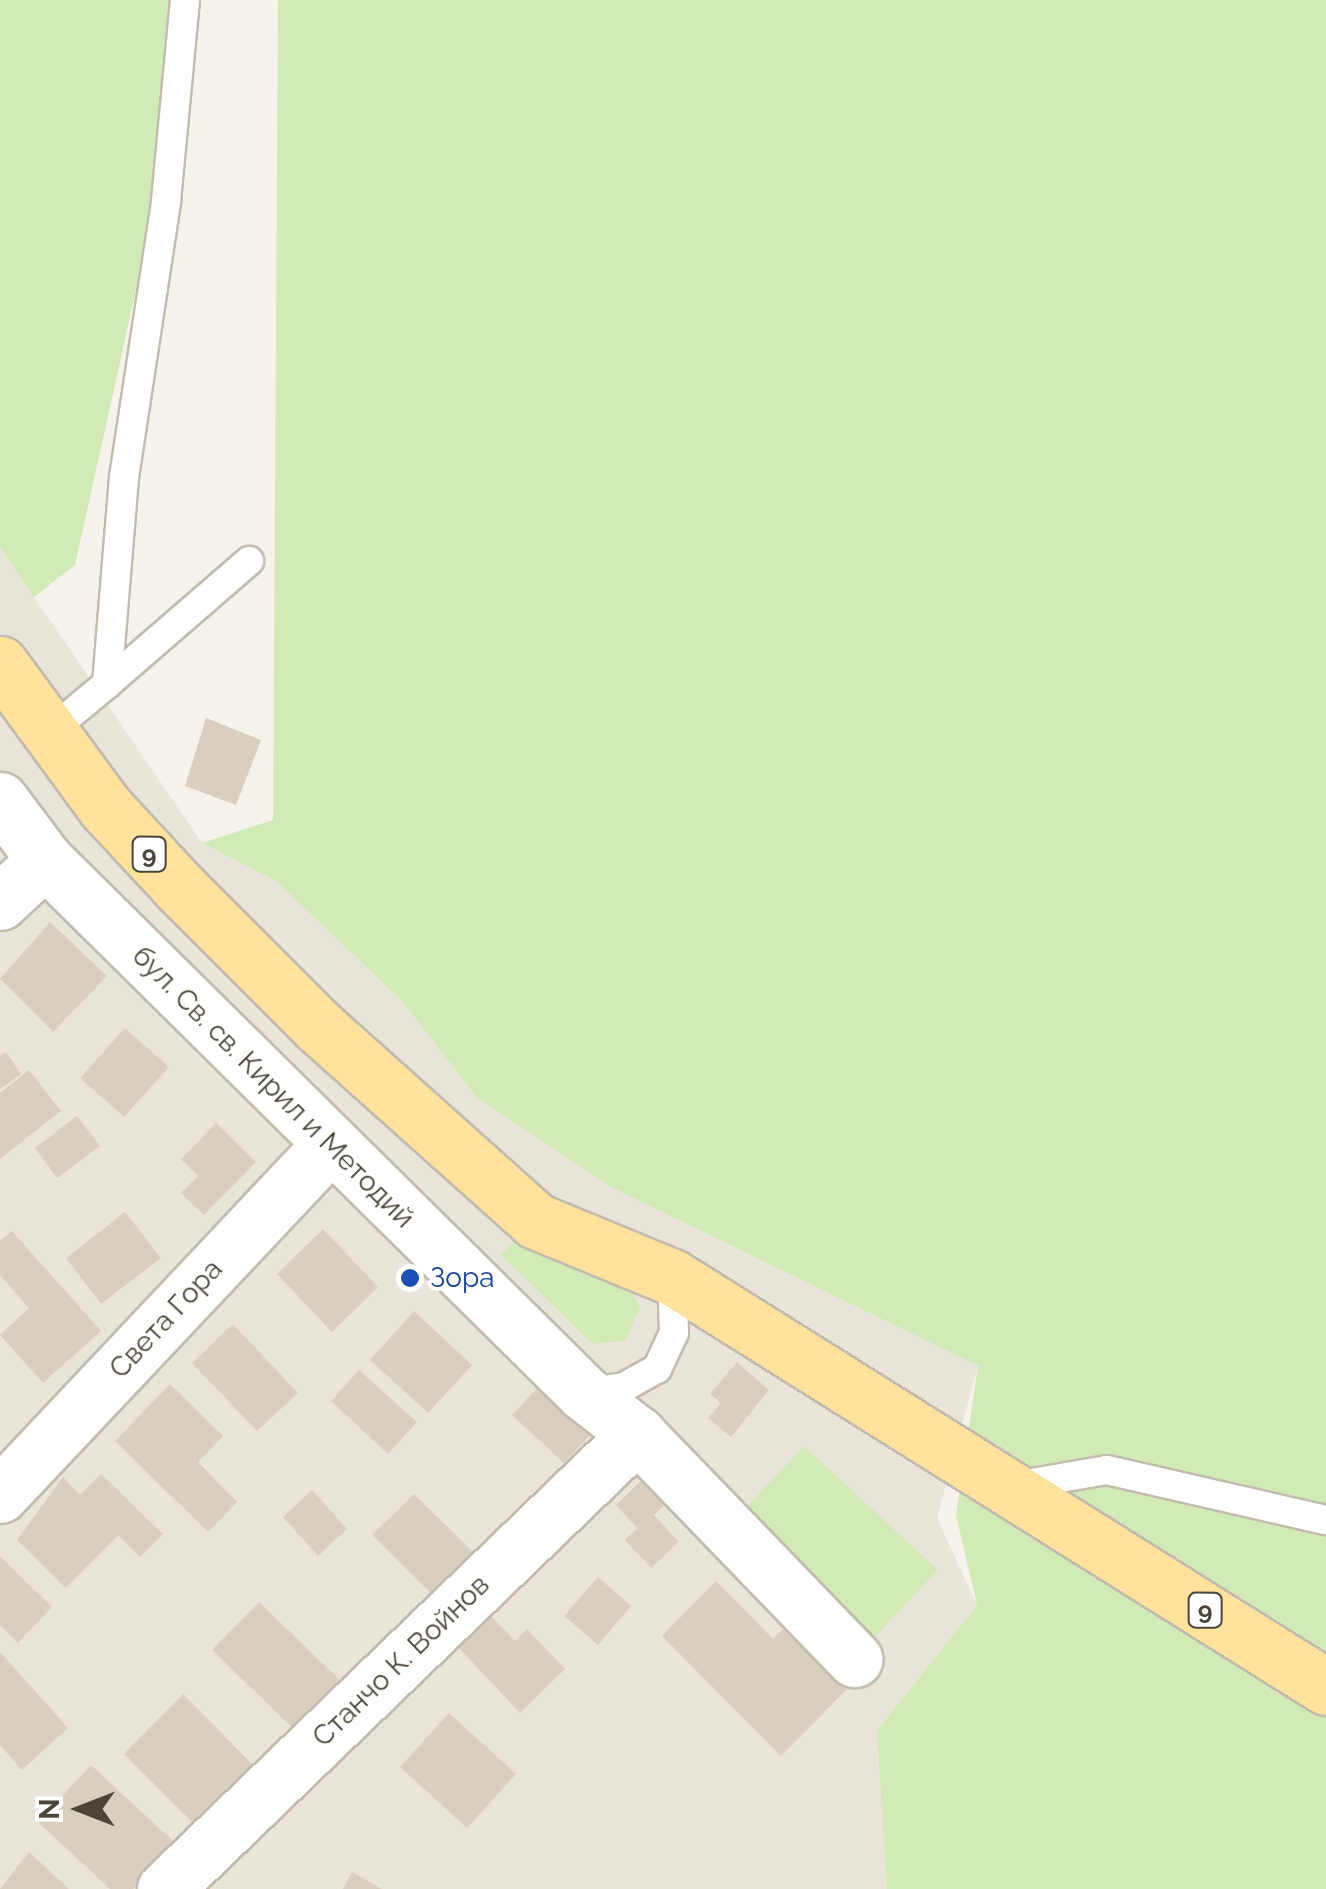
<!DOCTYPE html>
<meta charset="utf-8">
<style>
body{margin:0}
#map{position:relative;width:1326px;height:1889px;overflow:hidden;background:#f6f3ec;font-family:Raleway,sans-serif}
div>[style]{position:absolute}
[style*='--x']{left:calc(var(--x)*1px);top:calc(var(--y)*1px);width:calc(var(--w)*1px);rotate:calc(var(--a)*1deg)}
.residential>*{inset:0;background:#eae5da}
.green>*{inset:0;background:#d2eab5}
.building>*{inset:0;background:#d8cfc1}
.roads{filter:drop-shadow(2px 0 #c2bbae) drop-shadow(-2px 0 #c2bbae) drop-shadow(0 2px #c2bbae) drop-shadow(0 -2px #c2bbae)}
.service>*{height:28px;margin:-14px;padding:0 14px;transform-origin:14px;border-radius:14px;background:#fff}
.minor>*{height:55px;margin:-27.5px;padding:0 27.5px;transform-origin:27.5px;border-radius:27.5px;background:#fff}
.primary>*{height:55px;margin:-27.5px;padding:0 27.5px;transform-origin:27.5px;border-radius:27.5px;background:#ffe39c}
.dots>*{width:28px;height:28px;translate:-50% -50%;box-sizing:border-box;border:5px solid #fff;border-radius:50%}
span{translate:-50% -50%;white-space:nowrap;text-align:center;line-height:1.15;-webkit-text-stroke:8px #fff;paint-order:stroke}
.shield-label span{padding:2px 8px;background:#fff;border:2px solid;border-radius:8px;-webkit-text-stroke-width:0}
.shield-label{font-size:25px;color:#4b4439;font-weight:700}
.street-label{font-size:28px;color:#4b4439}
.transit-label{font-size:28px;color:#164399}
.left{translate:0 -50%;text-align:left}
.north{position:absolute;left:30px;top:1759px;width:100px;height:100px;-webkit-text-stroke:8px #fff;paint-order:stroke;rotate:270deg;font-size:28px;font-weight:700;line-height:40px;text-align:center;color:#4b4439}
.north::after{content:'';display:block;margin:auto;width:35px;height:45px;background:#4b4439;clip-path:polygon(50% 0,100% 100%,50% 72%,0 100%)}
</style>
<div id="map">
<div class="residential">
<div style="clip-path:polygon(0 547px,202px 843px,276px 881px,402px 1001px,477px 1098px,613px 1188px,978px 1366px,937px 1518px,977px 1605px,878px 1731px,887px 1889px,0 1889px)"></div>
</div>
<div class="green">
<div style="clip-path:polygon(0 0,174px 0,155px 204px,75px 565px,34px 597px,0 547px)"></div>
<div style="clip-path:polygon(278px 0,1326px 0,1326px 1889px,887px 1889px,877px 1731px,977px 1605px,956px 1515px,978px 1366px,613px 1188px,477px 1098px,402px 1001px,276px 881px,202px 843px,273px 820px)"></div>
<div style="clip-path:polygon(519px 1236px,543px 1254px,630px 1289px,640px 1307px,625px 1341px,593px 1344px,501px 1255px)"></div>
<div style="clip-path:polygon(804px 1446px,938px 1570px,854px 1659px,729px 1526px)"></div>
</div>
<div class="building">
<div style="clip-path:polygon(206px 718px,261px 740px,236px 805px,185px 786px)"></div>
<div style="clip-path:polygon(50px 922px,107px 976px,53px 1032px,0 979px)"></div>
<div style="clip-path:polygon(125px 1028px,169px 1067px,124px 1117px,80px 1078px)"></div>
<div style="clip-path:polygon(6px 1052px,21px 1074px,0 1089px,0 1056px)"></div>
<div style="clip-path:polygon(29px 1070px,61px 1111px,0 1159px,0 1093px)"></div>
<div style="clip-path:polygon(77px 1116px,100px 1146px,57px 1178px,35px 1148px)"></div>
<div style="clip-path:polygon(216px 1123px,256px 1162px,204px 1215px,181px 1193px,198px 1176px,181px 1159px)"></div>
<div style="clip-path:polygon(125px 1212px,161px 1258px,101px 1304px,66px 1258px)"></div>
<div style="clip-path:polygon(323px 1229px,378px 1287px,332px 1332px,277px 1274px)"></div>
<div style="clip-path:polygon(12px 1231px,101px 1331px,43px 1383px,0 1335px,29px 1308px,0 1275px,0 1241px)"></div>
<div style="clip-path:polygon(414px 1311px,472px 1365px,428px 1413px,370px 1360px)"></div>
<div style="clip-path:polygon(233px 1324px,298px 1393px,257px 1431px,192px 1363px)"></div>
<div style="clip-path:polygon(737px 1362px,769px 1390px,731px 1437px,708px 1418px,721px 1403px,710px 1394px)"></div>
<div style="clip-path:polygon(359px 1370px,417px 1422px,388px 1454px,331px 1401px)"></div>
<div style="clip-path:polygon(542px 1383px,593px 1432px,564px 1463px,512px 1415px)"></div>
<div style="clip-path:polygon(170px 1384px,223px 1436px,198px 1462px,237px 1502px,208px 1532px,115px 1441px)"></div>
<div style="clip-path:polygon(101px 1474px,163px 1534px,140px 1557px,118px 1535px,66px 1588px,17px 1540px,63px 1477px,80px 1495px)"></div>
<div style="clip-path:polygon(648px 1474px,672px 1498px,654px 1515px,679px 1542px,651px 1568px,625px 1540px,637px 1528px,616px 1505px)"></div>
<div style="clip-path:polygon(312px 1490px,347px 1529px,318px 1556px,283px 1517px)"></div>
<div style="clip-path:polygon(414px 1494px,475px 1554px,434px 1596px,372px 1535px)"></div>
<div style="clip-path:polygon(0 1556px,52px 1607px,18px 1643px,0 1625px)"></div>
<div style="clip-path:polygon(598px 1577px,631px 1606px,598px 1645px,564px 1616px)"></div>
<div style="clip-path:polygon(716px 1581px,773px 1639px,791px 1621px,853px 1683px,781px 1756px,662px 1636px)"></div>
<div style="clip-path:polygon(259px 1602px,348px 1688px,301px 1736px,212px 1650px)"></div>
<div style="clip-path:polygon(491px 1616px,515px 1641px,527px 1629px,565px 1669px,520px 1713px,458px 1647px)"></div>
<div style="clip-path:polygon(0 1652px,68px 1728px,22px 1770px,0 1745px)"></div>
<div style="clip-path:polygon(183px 1694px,252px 1764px,194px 1824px,124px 1754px)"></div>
<div style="clip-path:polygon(449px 1713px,516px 1774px,467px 1828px,400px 1767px)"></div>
<div style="clip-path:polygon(91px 1765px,175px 1843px,133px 1889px,110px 1889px,38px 1822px)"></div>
<div style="clip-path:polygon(29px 1852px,69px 1889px,0 1889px)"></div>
<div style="clip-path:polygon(352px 1872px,382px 1889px,343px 1889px)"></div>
</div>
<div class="roads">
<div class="service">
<div style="--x:107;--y:684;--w:188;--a:-40.9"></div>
<div style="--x:48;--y:733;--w:77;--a:-39.7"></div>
<div style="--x:107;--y:684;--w:208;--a:-85.3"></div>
<div style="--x:124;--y:477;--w:279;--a:-81.3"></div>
<div style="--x:166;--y:201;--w:202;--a:-84.6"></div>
<div style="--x:584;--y:1393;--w:40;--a:-8.5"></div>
<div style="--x:624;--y:1387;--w:38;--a:-29"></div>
<div style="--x:657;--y:1369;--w:40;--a:-65"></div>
<div style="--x:674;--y:1333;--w:56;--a:-92"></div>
<div style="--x:1015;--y:1486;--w:93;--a:-9.9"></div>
<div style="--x:1107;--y:1470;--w:225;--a:12.9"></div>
</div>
<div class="minor">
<div style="--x:0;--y:800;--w:75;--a:53.1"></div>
<div style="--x:45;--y:860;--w:758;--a:44.68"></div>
<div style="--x:584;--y:1393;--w:67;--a:37.7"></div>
<div style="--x:637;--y:1434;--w:313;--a:46"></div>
<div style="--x:0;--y:902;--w:62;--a:-43"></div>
<div style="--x:0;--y:1495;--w:482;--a:-46.7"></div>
<div style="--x:165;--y:1889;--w:656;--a:-43.95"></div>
</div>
<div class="primary">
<div style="--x:0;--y:664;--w:177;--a:53.7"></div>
<div style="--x:105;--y:807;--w:112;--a:47.2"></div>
<div style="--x:181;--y:889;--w:194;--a:45"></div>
<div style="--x:318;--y:1026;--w:292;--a:41.8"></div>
<div style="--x:536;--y:1221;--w:147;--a:22.4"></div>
<div style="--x:672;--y:1277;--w:772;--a:32.08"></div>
</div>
</div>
<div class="dots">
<div style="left:410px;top:1278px;background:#1a4fb4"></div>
</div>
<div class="shield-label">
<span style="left:149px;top:854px">9</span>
<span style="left:1205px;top:1610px">9</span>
</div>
<div class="street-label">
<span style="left:273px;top:1087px;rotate:45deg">бул. Св. св. Кирил и Методий</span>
<span style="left:166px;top:1319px;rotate:-47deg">Света Гора</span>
<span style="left:401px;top:1661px;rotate:-44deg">Станчо К. Войнов</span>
</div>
<div class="transit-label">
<span class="left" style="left:430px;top:1278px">Зора</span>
</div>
<div class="north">N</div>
</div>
